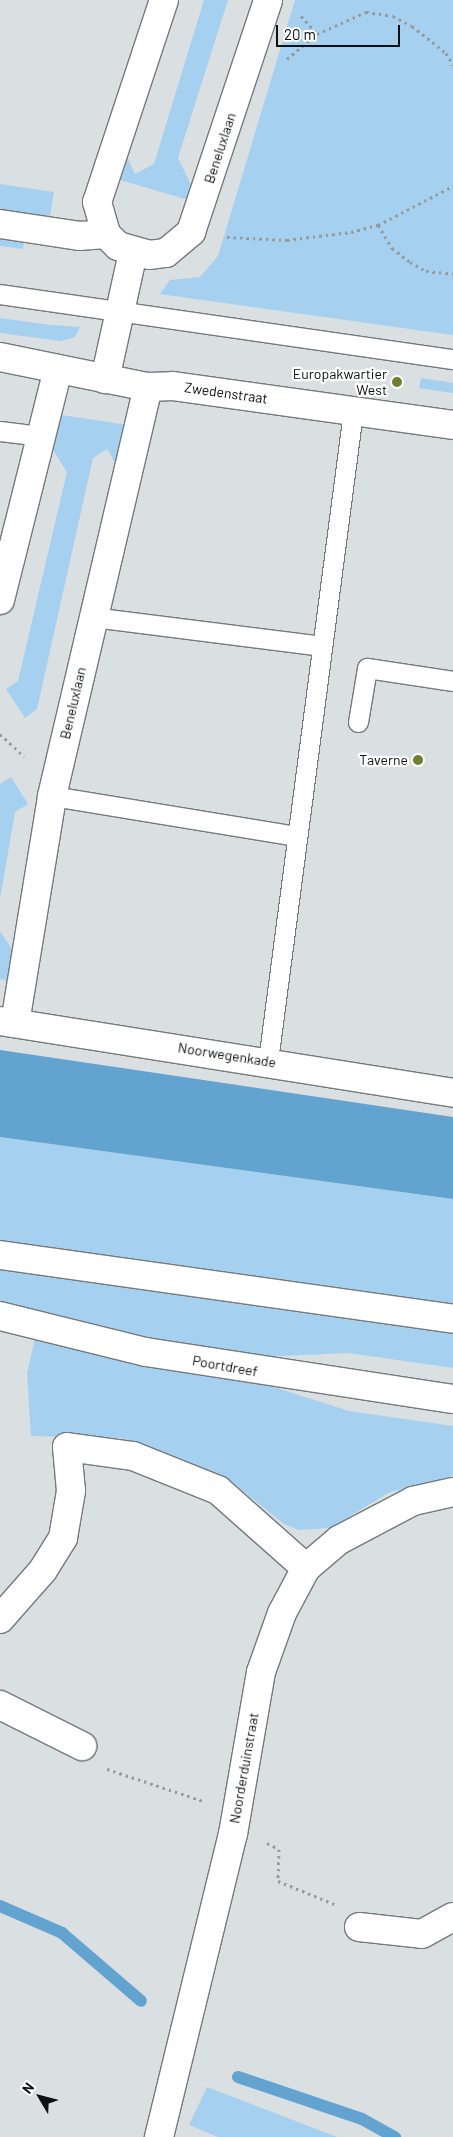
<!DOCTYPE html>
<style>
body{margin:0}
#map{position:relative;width:453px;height:2137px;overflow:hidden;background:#dadfe2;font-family:Barlow,sans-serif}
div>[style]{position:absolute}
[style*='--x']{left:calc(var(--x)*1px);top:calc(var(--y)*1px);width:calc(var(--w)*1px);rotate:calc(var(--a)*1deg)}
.green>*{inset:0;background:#a5d0f0}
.water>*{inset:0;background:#63a3d0}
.stream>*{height:12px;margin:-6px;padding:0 6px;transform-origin:6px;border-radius:6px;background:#63a3d0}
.path>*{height:3px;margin-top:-1.5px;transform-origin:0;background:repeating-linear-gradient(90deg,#969a9c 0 2.5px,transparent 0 6.5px)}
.roads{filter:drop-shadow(1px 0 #75797c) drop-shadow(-1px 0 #75797c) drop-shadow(0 1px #75797c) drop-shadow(0 -1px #75797c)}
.lane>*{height:19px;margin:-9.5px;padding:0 9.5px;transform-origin:9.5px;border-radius:9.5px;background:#fff}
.street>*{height:28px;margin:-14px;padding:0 14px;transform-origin:14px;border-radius:14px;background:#fff}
.secondary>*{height:28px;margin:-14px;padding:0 14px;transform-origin:14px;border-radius:14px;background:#fff}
.dots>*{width:14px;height:14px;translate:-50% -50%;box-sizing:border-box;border:2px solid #fff;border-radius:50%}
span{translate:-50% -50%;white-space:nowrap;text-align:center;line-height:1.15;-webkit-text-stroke:4.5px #fff;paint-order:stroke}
.street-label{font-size:14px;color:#0d0f10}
.poi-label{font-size:14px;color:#0d0f10}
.right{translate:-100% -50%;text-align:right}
.north{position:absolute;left:15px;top:2072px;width:50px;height:50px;-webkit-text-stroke:4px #fff;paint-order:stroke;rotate:307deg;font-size:14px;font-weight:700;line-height:20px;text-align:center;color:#0d0f10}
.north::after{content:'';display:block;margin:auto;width:18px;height:22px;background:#0d0f10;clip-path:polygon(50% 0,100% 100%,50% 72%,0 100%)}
.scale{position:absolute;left:276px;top:25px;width:124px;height:22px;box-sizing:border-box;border:2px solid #0d0f10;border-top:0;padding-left:6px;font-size:15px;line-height:18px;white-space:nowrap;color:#0d0f10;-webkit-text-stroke:4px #fff;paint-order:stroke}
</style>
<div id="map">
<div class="green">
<div style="clip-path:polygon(204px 0,228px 0,178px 158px,194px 191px,192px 201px,120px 180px,127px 157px,135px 174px,154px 164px)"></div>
<div style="clip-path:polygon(295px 0,453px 0,453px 335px,160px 294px,170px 280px,200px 277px,218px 256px)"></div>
<div style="clip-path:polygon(0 184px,54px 192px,50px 217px,0 210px)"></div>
<div style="clip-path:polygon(0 238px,24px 241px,23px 249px,0 246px)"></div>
<div style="clip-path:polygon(0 318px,51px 325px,80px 327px,75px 337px,61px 341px,0 333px)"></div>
<div style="clip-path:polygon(421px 378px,453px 383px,453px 393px,419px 388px)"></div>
<div style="clip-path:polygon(55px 414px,128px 425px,119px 469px,107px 449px,93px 458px,37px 709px,25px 718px,6px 689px,18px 681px,67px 472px,48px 442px)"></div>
<div style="clip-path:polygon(11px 777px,28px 804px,15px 812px,0 899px,0 784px)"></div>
<div style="clip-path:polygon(0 931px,17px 957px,13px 982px,0 979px)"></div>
<div style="clip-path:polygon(0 1137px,453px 1199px,453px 1305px,0 1242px)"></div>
<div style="clip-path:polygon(0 1265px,453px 1329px,453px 1368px,348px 1353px,259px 1357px,164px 1342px,0 1303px)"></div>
<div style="clip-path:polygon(36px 1334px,245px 1378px,349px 1411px,453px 1426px,453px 1476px,390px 1492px,330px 1528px,299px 1530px,284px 1524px,232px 1482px,167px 1453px,122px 1438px,31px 1436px,27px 1373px)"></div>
<div style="clip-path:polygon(207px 2087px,337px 2137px,218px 2137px,189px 2125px)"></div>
</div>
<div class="water">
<div style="clip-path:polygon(0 1050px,453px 1117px,453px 1199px,0 1137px)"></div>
</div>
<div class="stream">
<div style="--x:0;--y:1906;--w:68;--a:23.5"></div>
<div style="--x:62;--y:1933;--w:104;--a:40.7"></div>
<div style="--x:238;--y:2077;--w:131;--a:18.7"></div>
<div style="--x:362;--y:2119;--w:38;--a:29"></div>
</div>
<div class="path">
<div style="--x:301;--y:16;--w:24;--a:48"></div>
<div style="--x:287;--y:59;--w:39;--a:-40"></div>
<div style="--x:317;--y:34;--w:54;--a:-24.2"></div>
<div style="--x:366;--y:12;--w:27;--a:8"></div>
<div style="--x:393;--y:16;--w:21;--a:28"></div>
<div style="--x:412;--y:26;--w:43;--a:38.5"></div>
<div style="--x:446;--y:53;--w:14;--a:60"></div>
<div style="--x:378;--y:225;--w:27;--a:59"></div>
<div style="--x:392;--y:248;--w:23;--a:38"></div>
<div style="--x:410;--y:262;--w:18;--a:29"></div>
<div style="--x:426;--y:271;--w:27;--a:6"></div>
<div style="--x:227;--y:237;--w:60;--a:2.9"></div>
<div style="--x:287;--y:240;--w:64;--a:-7.1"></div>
<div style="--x:351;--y:232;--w:28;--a:-15"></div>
<div style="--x:378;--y:225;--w:85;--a:-27.5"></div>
<div style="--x:0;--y:734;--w:33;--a:43"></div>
<div style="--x:107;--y:1769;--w:101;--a:18.4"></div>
<div style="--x:267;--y:1843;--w:13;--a:27"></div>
<div style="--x:279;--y:1849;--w:32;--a:92"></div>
<div style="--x:278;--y:1881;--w:61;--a:22.3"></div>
</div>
<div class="roads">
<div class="lane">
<div style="--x:0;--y:294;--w:458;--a:8.2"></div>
<div style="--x:0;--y:431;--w:38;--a:7"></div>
<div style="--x:93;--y:617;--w:230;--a:7.2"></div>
<div style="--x:358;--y:722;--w:55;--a:-80.5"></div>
<div style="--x:367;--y:668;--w:87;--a:8.6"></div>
<div style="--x:52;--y:796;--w:248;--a:9.3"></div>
<div style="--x:268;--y:1061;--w:655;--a:-82.54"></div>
</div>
<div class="street">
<div style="--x:164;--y:0;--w:213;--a:108.3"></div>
<div style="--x:97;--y:202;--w:33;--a:74"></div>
<div style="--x:106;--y:234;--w:17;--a:45"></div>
<div style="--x:118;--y:246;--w:32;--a:16"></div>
<div style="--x:149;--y:255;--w:17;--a:-7"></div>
<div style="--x:166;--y:253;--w:33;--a:-40"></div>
<div style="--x:191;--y:232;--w:244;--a:-71.6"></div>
<div style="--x:0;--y:224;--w:80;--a:8.6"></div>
<div style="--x:79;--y:236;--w:27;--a:-4"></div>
<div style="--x:0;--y:357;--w:151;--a:11.5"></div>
<div style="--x:148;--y:387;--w:25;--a:-2"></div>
<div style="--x:173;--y:386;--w:283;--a:7.9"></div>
<div style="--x:105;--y:379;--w:129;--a:-77.5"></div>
<div style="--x:0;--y:600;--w:238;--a:-75.9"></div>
<div style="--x:0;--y:1021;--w:459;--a:9"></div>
<div style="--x:15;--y:1023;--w:230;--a:-80.7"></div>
<div style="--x:52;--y:796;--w:420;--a:-76.8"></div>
<div style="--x:0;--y:1619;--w:65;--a:-48.7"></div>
<div style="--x:43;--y:1570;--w:38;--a:-58"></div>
<div style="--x:63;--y:1538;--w:48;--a:-80.3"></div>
<div style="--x:71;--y:1491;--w:44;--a:-95.2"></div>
<div style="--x:67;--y:1447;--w:67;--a:7.8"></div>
<div style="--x:133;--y:1456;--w:92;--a:21.8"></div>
<div style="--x:218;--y:1490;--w:118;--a:41.6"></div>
<div style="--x:0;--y:1705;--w:92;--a:26.6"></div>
<div style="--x:359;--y:1927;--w:63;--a:6.3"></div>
<div style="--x:422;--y:1934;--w:35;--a:-29"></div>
<div style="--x:159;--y:2137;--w:312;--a:-76.3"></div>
<div style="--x:233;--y:1834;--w:164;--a:-80.2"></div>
<div style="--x:261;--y:1672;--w:63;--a:-70.4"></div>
<div style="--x:282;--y:1613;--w:51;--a:-61.9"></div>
<div style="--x:306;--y:1568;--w:43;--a:-40.3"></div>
<div style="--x:339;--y:1540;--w:84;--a:-27.8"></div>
<div style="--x:413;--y:1501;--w:41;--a:-12.7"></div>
</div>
<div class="secondary">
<div style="--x:0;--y:1255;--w:457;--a:8"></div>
<div style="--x:0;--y:1316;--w:150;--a:13.9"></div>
<div style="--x:146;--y:1352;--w:311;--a:8.7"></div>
</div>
</div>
<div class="dots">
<div style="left:397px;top:382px;background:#6d7e2d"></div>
<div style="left:418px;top:760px;background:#6d7e2d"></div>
</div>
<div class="street-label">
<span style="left:220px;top:148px;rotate:-72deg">Beneluxlaan</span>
<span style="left:226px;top:393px;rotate:8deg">Zwedenstraat</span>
<span style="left:73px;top:703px;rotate:-77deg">Beneluxlaan</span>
<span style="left:227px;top:1055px;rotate:9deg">Noorwegenkade</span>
<span style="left:225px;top:1366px;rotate:10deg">Poortdreef</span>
<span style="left:244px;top:1768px;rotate:-80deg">Noorderduinstraat</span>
</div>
<div class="poi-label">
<span class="right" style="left:387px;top:382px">Europakwartier<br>West</span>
<span class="right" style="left:408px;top:760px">Taverne</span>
</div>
<div class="north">N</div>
<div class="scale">20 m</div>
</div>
